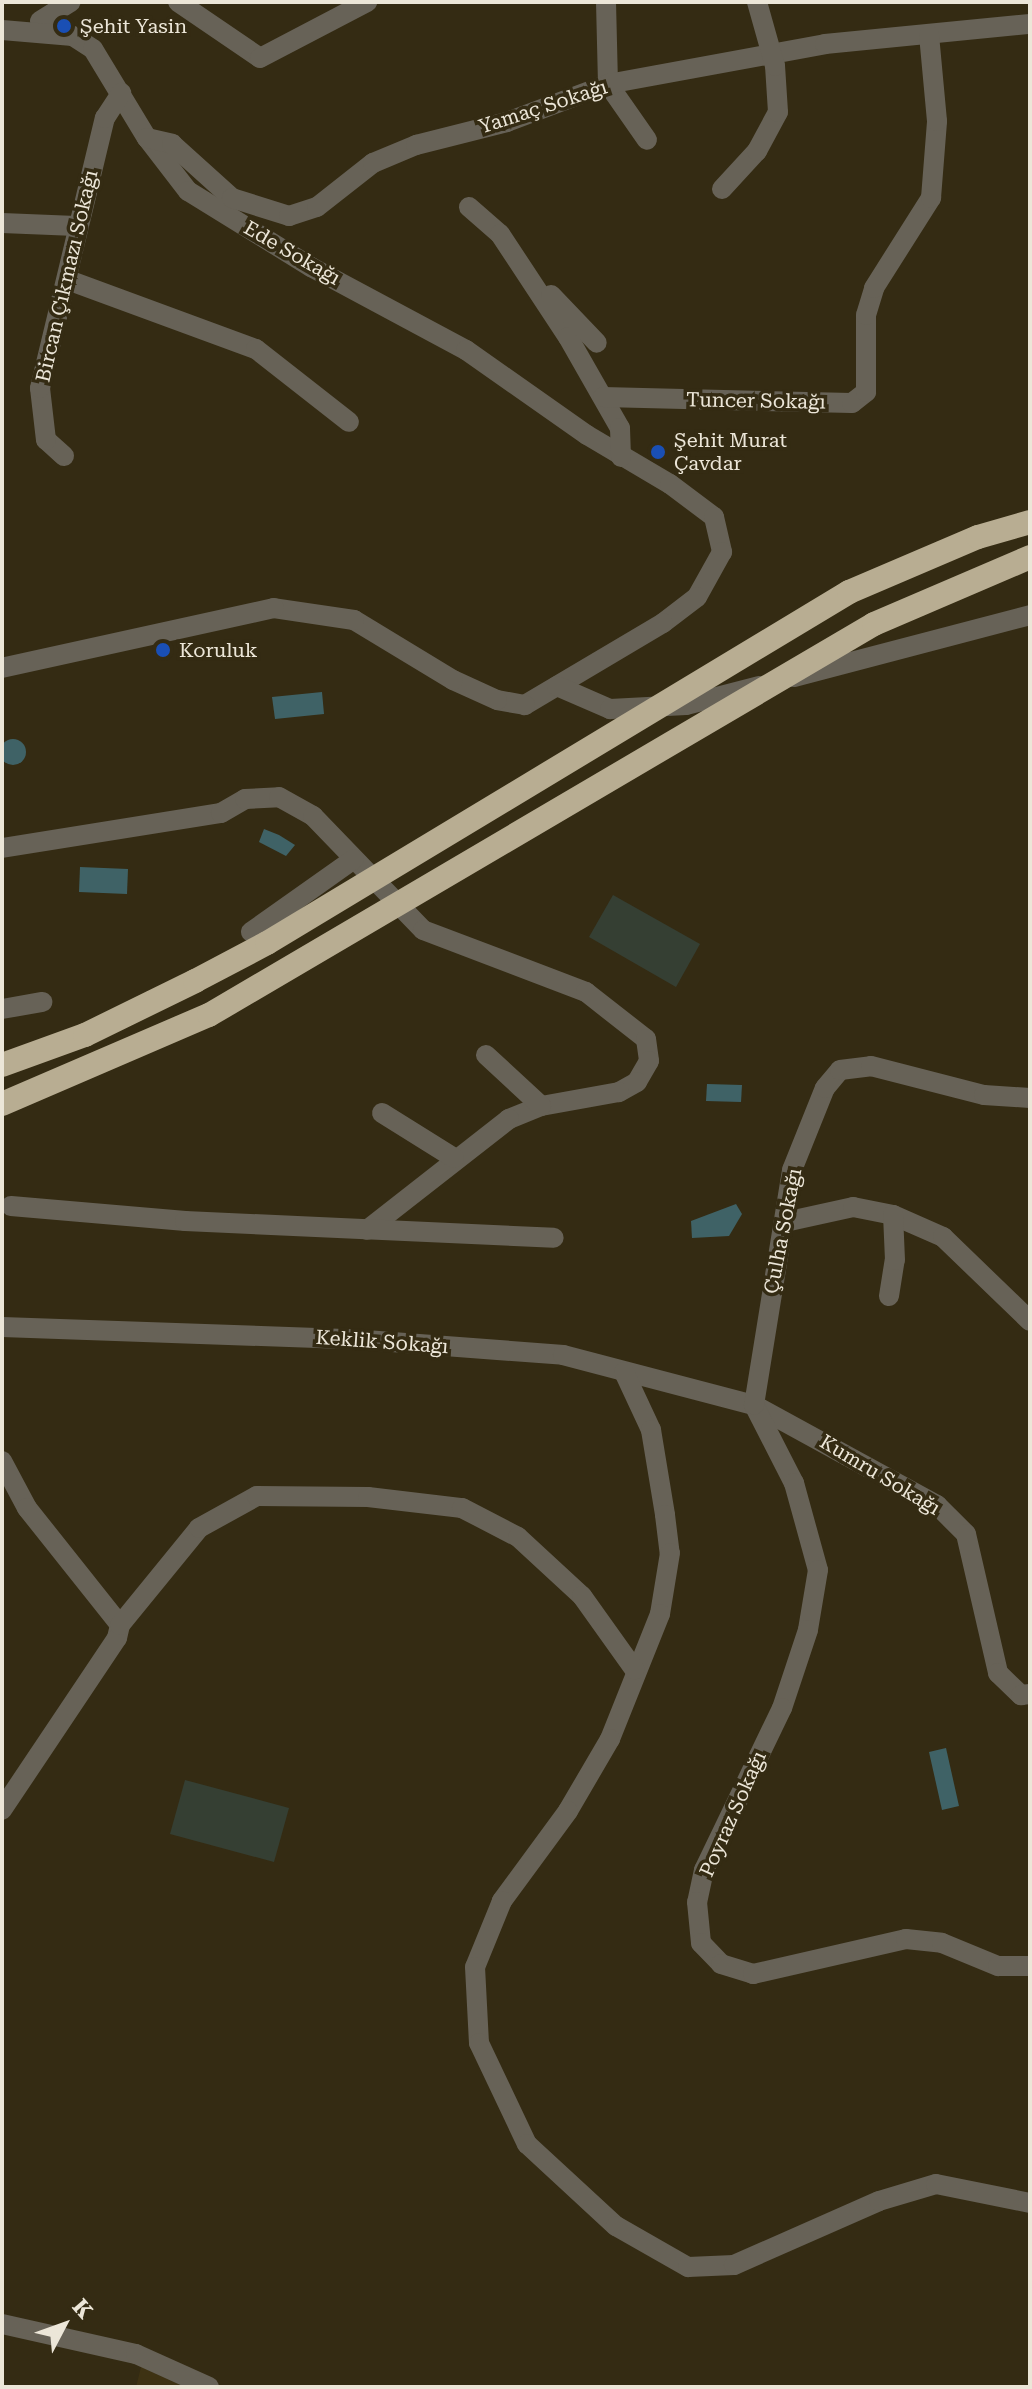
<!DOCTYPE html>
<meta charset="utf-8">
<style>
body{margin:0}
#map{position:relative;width:1032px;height:2389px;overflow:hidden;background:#342b13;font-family:"Roboto Serif",serif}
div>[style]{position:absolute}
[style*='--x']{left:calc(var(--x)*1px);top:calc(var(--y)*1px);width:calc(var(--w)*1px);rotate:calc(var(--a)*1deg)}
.built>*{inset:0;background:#3e3213}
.green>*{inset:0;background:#353f33}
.water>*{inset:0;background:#3f6266}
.round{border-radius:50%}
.minor>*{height:20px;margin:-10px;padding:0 10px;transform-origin:10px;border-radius:10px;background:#676257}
.highway>*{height:24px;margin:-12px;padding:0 12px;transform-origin:12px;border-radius:12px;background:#b8ad92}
.highway-bridge>*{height:24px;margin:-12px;padding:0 12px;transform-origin:12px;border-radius:12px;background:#b8ad92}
.dots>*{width:22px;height:22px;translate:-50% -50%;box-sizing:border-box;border:4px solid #342b13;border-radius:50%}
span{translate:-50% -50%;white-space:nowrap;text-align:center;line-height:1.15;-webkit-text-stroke:7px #342b13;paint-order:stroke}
.poi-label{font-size:20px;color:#ece6d8}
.left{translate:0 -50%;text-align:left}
.street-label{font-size:20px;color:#ece6d8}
.frame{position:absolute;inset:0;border:4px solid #ece6d8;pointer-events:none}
.north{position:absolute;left:24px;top:2285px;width:80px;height:80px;-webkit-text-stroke:6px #342b13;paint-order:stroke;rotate:49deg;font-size:22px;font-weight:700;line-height:32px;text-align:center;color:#ece6d8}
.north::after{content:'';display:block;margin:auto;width:28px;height:36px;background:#ece6d8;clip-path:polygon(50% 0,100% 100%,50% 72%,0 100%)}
</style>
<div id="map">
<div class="built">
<div style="clip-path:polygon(141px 2367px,185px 2387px,136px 2387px)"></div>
</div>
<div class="green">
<div style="clip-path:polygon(613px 895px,700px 944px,676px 987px,589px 937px)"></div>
<div style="clip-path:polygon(185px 1780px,289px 1808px,274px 1862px,170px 1834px)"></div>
</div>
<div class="water">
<div style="clip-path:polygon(322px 692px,324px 714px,275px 719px,272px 697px)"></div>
<div class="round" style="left:0;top:739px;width:26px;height:26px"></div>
<div style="clip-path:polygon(264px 829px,279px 835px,295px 845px,286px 856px,259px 842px)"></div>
<div style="clip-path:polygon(80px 867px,128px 869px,127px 894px,79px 892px)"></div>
<div style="clip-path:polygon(707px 1084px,742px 1085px,741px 1102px,706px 1101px)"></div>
<div style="clip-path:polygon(736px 1204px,742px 1214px,729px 1236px,692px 1238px,691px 1221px)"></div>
<div style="clip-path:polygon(946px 1748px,959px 1806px,942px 1810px,929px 1752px)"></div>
</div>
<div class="minor">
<div style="--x:178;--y:2;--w:99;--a:34.3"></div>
<div style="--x:260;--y:58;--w:121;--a:-27.6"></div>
<div style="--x:606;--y:2;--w:82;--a:88.6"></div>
<div style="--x:608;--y:84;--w:68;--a:55.1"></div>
<div style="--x:40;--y:21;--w:36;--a:-32"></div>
<div style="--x:2;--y:30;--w:71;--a:4.8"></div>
<div style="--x:73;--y:36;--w:24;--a:33"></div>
<div style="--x:93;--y:49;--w:104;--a:58.8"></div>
<div style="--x:147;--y:138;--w:67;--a:52.3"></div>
<div style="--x:188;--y:191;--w:145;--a:31.7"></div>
<div style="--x:311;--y:267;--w:176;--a:28.2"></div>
<div style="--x:466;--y:350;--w:148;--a:35.1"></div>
<div style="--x:587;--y:435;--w:96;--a:30.6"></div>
<div style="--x:670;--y:484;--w:55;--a:36.9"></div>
<div style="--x:714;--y:517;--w:36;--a:77"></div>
<div style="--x:722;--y:552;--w:51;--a:119.1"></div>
<div style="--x:697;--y:597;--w:43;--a:142.6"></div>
<div style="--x:663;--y:623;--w:161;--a:149.3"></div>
<div style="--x:525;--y:705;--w:28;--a:-170"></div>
<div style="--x:497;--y:700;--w:48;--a:-155.6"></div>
<div style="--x:453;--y:680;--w:116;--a:-148.8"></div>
<div style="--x:354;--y:620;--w:81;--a:-171.5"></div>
<div style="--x:274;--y:608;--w:279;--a:167.6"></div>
<div style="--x:147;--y:138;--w:26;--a:13"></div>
<div style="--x:172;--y:144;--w:81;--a:42"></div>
<div style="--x:232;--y:198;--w:60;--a:17.5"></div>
<div style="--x:289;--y:216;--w:29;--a:-18"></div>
<div style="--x:317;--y:207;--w:71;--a:-38.2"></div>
<div style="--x:373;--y:163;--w:47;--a:-22.7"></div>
<div style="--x:416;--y:145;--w:94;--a:-14.2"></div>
<div style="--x:507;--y:122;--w:108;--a:-20.6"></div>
<div style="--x:608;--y:84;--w:221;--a:-10.4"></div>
<div style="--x:825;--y:44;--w:206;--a:-5.6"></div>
<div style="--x:722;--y:189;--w:52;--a:-47.4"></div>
<div style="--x:757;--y:151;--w:44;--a:-61.7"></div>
<div style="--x:778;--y:112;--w:46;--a:-93.7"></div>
<div style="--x:775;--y:66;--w:66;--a:-105.7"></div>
<div style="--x:469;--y:207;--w:41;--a:41.1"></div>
<div style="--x:500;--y:234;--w:123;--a:56.6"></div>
<div style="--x:568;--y:337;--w:105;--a:60.3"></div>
<div style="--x:620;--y:428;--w:29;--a:88"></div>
<div style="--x:2;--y:223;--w:74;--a:2.3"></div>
<div style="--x:68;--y:280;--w:200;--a:20.2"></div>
<div style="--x:256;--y:349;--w:118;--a:38.1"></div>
<div style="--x:551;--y:295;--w:66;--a:46.2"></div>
<div style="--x:603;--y:397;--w:249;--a:1.4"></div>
<div style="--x:852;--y:403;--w:18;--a:-38"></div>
<div style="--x:866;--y:392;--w:77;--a:-90"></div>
<div style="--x:866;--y:315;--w:28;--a:-73"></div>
<div style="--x:874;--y:288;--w:107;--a:-57.7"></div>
<div style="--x:931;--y:198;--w:77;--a:-85.5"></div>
<div style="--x:937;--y:121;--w:86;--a:-95.3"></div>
<div style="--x:64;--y:456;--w:24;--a:-138"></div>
<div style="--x:46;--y:440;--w:52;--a:-96.6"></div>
<div style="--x:40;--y:388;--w:278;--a:-76.5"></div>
<div style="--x:105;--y:118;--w:30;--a:-57"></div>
<div style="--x:794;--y:677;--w:244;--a:-14.7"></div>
<div style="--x:557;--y:686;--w:58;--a:23.5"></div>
<div style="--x:610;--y:709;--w:76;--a:-3"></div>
<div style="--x:686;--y:705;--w:75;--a:-14.6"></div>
<div style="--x:2;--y:848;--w:222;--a:-9.1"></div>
<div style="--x:221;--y:813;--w:28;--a:-30"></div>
<div style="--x:245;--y:799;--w:34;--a:-3"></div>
<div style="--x:279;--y:797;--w:39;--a:29"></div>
<div style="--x:313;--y:816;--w:158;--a:46"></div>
<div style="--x:423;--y:930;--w:174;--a:20.8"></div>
<div style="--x:586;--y:992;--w:76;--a:38.1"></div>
<div style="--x:646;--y:1039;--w:22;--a:82"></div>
<div style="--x:649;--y:1061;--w:24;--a:120"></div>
<div style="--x:637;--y:1082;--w:21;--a:151"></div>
<div style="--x:619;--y:1092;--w:79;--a:169.8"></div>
<div style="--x:541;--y:1106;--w:35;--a:158"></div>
<div style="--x:509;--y:1119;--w:180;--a:142"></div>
<div style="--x:251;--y:932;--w:126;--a:-35.3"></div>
<div style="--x:2;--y:1009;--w:41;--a:-9.9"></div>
<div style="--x:486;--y:1055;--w:75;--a:42.8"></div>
<div style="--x:382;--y:1113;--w:85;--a:32"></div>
<div style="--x:11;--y:1206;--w:175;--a:4.9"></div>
<div style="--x:185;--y:1221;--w:369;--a:2.6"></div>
<div style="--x:785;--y:1222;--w:70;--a:-12.4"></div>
<div style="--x:853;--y:1207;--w:41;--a:11.3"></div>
<div style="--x:893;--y:1215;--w:55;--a:23.7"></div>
<div style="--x:943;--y:1237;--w:121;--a:44"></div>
<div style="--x:889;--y:1296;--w:36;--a:-81"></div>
<div style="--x:895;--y:1260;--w:45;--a:-92.5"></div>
<div style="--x:2;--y:1327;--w:350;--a:2"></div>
<div style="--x:352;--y:1339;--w:212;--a:4.3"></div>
<div style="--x:563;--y:1355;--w:197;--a:14.7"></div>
<div style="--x:754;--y:1405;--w:209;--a:28.7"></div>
<div style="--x:937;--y:1505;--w:41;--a:45"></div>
<div style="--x:966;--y:1534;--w:143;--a:77"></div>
<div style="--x:998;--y:1673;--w:32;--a:44"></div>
<div style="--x:1021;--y:1695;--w:9;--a:-6"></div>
<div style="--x:624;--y:1372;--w:64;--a:65"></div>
<div style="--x:651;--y:1430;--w:86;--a:80.6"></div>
<div style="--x:665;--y:1515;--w:38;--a:83"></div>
<div style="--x:670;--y:1553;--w:62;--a:99.3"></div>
<div style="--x:660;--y:1614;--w:135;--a:111.8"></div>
<div style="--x:610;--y:1739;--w:83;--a:120.3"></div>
<div style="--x:568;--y:1811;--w:112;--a:126.3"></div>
<div style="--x:502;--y:1901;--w:71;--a:112.2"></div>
<div style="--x:475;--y:1967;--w:76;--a:87"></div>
<div style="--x:479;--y:2043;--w:112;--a:64.6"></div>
<div style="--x:527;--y:2144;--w:121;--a:42.7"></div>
<div style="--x:616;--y:2226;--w:83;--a:29.7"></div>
<div style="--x:688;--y:2267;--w:46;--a:-2.5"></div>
<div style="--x:734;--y:2265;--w:158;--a:-23.8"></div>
<div style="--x:879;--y:2201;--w:59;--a:-16.6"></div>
<div style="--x:936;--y:2184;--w:96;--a:11.4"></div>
<div style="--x:754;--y:1405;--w:88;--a:62.9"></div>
<div style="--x:794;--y:1483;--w:90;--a:74.6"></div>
<div style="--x:818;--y:1570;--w:61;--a:99.5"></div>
<div style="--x:808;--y:1630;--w:82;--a:108.4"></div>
<div style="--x:782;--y:1708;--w:180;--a:115.7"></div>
<div style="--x:704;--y:1870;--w:33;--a:102"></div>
<div style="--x:697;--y:1902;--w:41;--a:84.4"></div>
<div style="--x:701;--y:1943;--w:29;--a:46"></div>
<div style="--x:721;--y:1964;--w:34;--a:17"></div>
<div style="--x:753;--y:1974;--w:157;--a:-12.9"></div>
<div style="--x:906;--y:1939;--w:36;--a:6"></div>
<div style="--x:942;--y:1943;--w:61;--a:22.3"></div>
<div style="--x:998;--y:1966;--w:32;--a:0"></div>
<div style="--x:754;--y:1405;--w:238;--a:-80.8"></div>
<div style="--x:792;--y:1170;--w:88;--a:-68.1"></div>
<div style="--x:825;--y:1088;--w:23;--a:-50"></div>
<div style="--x:840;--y:1070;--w:31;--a:-7"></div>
<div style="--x:871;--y:1066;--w:117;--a:14.4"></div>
<div style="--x:984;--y:1095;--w:46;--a:3.7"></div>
<div style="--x:2;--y:1461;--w:53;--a:62"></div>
<div style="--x:27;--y:1508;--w:149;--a:51.5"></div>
<div style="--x:120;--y:1625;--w:13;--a:103"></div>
<div style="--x:117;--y:1638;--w:207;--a:123.8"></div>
<div style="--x:120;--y:1625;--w:125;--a:-50.8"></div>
<div style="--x:199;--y:1528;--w:66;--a:-28.9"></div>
<div style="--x:257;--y:1496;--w:111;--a:0.5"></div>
<div style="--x:368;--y:1497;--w:95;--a:6.7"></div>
<div style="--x:462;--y:1508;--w:63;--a:27.4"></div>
<div style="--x:518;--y:1537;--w:87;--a:42.7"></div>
<div style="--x:582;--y:1596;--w:90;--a:54.5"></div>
<div style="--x:2;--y:2324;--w:137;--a:12.6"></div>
<div style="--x:136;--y:2354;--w:80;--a:24.3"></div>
</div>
<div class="highway">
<div style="--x:2;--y:1065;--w:88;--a:-19.9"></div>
<div style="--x:85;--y:1035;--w:123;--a:-26.1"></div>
<div style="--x:2;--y:1104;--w:225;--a:-23.3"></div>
</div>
<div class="highway-bridge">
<div style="--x:195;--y:981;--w:81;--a:-27.8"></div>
<div style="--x:267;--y:943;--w:680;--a:-31.09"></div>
<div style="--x:849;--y:592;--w:140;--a:-23.1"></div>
<div style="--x:978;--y:537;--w:54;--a:-16.1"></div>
<div style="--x:209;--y:1015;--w:771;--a:-30.45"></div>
<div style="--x:874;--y:624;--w:170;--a:-23.2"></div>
</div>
<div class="dots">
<div style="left:64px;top:26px;background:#1a4fb4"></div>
<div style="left:658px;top:452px;background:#1a4fb4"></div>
<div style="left:163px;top:650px;background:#1a4fb4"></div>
</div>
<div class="poi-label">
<span class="left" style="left:80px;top:26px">Şehit Yasin</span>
<span class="left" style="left:674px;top:452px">Şehit Murat<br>Çavdar</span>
<span class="left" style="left:179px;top:650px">Koruluk</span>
</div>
<div class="street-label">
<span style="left:543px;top:107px;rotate:-18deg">Yamaç Sokağı</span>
<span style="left:292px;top:253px;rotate:30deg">Ede Sokağı</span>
<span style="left:67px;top:276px;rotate:-77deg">Bircan Çıkmazı Sokağı</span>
<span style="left:756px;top:401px;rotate:1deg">Tuncer Sokağı</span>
<span style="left:783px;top:1231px;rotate:-79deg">Çulha Sokağı</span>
<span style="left:382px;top:1342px;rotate:4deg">Keklik Sokağı</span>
<span style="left:880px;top:1475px;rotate:31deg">Kumru Sokağı</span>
<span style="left:733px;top:1814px;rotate:-66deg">Poyraz Sokağı</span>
</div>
<div class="frame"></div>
<div class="north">K</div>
</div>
